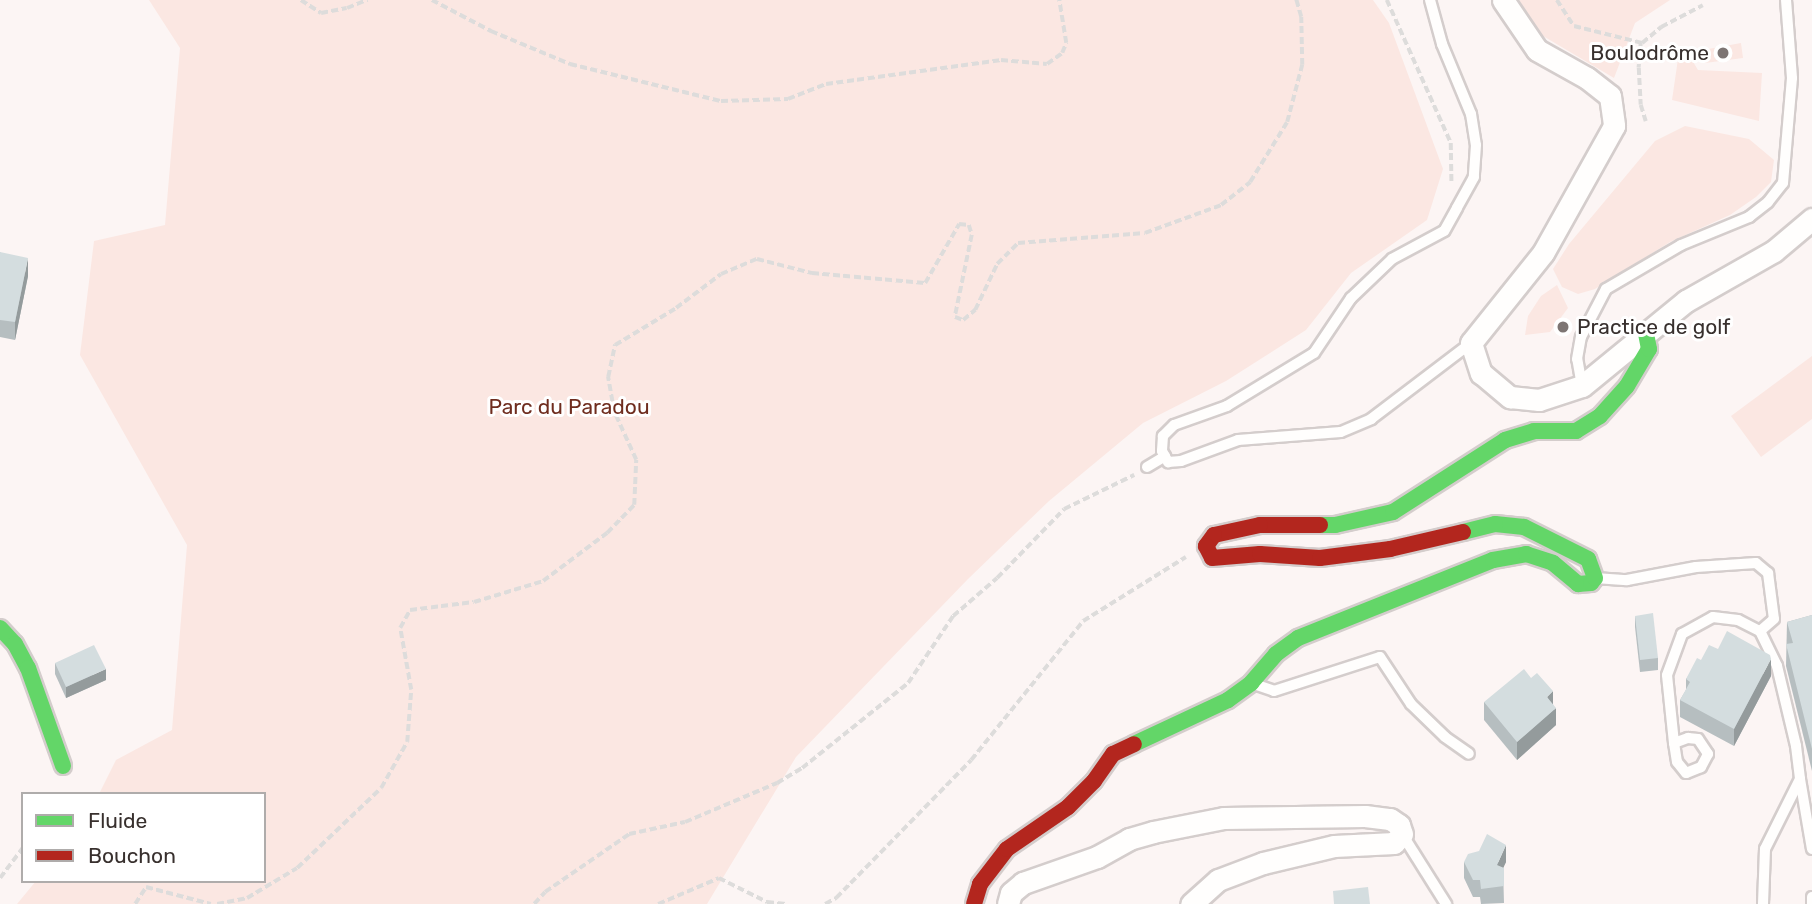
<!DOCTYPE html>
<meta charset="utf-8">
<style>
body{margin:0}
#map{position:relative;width:1812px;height:904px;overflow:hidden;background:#fcf5f4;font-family:Rubik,sans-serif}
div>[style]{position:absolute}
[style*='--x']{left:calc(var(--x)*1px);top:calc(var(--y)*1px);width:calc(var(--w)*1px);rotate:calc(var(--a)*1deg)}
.green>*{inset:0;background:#fbe7e2}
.path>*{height:3.5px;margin-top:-1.75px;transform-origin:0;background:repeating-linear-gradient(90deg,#dddcdb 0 7px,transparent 0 10.5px)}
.roads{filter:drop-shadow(2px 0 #d4cdcc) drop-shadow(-2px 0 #d4cdcc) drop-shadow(0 2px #d4cdcc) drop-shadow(0 -2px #d4cdcc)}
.lane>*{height:10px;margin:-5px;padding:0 5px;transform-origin:5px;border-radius:5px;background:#fffefd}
.street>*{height:21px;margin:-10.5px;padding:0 10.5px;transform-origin:10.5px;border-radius:10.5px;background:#fffefd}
.fast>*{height:16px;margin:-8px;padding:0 8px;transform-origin:8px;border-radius:8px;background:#63d668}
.jam>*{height:16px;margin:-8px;padding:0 8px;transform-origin:8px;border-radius:8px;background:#b3261e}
.wall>*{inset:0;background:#b6bec0}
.shaded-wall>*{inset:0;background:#949b9c}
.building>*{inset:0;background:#d4dddf}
.dots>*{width:19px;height:19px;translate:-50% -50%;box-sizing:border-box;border:4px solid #fff;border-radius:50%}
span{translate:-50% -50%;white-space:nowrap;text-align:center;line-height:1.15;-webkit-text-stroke:6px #fff;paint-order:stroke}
.poi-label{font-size:21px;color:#38302e}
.right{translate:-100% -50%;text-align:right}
.left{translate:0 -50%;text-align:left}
.park-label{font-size:21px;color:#6f2d1f}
.legend{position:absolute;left:21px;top:792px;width:245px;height:91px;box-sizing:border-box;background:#fff;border:2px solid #afacab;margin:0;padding:9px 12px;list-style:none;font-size:21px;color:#38302e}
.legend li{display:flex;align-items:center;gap:14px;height:35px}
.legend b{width:35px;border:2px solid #afacab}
</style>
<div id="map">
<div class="green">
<div style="clip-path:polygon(149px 0,1373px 0,1389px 23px,1443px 169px,1427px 220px,1351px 273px,1306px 330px,1226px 381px,1143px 423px,1049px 501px,968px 579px,796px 757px,707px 904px,17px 904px,36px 881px,264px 881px,264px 794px,99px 794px,116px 760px,172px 730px,187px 545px,80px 355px,94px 241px,165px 225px,180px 48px)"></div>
<div style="clip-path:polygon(1519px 0,1670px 0,1635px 23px,1614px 78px,1538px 33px)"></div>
<div style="clip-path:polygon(1741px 43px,1743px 58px,1705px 63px,1703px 50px)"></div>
<div style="clip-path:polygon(1678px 59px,1692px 60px,1698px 70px,1762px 73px,1759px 121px,1672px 100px)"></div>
<div style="clip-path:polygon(1685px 126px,1749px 139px,1774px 160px,1771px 182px,1756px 197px,1730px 215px,1670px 242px,1595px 289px,1578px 294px,1562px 287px,1553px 269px,1569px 244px,1655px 141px)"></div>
<div style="clip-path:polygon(1557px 285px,1568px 308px,1550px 332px,1525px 335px,1528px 316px,1541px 296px)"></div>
<div style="clip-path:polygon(1812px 356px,1812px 419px,1761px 457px,1731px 416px)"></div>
</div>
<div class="path">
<div style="--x:301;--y:0;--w:24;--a:33"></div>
<div style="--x:321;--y:13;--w:26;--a:-11"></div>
<div style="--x:347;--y:8;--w:22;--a:-22"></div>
<div style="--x:432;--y:0;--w:67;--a:27.7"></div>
<div style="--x:491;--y:31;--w:86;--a:22.7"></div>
<div style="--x:570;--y:64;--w:155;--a:13.8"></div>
<div style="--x:721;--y:101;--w:67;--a:-1.7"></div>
<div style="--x:788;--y:99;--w:41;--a:-21.5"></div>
<div style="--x:826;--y:84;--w:177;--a:-7.8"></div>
<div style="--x:1001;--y:60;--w:46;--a:5"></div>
<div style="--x:1047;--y:64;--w:19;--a:-36"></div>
<div style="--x:1062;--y:53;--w:11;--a:-68"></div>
<div style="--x:1066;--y:43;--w:44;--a:-99.2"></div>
<div style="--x:1387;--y:0;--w:157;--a:65.9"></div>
<div style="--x:1451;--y:143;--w:39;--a:89"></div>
<div style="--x:1557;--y:0;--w:31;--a:57"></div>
<div style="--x:1574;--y:26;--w:70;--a:14"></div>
<div style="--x:1642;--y:43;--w:25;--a:-40"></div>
<div style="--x:1661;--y:27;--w:47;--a:-27.6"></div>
<div style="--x:1641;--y:43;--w:25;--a:95"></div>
<div style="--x:1639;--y:68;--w:37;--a:87"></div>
<div style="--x:1641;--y:105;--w:17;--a:73"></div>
<div style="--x:0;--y:878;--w:38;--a:-53"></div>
<div style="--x:135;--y:904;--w:20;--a:-57"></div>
<div style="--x:146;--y:887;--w:67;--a:14.7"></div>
<div style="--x:217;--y:904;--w:31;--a:-11"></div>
<div style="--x:247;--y:898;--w:58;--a:-31"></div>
<div style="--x:297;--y:868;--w:116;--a:-43.6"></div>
<div style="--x:381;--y:788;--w:53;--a:-60.5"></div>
<div style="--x:407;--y:742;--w:52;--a:-85.6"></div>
<div style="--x:411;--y:690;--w:63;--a:-100.1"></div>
<div style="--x:400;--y:628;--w:21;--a:-61"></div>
<div style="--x:410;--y:610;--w:64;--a:-7.1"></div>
<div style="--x:474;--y:602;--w:72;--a:-16.9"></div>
<div style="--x:543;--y:581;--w:80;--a:-36.9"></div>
<div style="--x:607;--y:533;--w:39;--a:-46"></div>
<div style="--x:634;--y:505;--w:45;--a:-87.5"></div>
<div style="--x:636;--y:460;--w:53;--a:-114.6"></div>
<div style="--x:614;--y:412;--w:36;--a:-100"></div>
<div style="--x:608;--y:377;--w:33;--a:-78"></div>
<div style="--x:615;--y:345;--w:71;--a:-31.2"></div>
<div style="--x:676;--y:308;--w:56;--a:-37.1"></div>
<div style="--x:721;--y:274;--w:39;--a:-23"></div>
<div style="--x:757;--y:259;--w:57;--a:14.3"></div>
<div style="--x:812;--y:273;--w:113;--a:5.1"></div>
<div style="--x:925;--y:283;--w:68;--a:-60"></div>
<div style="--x:959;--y:224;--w:10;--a:6"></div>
<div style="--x:969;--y:225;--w:10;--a:73"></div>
<div style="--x:972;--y:235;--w:84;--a:101.7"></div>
<div style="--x:955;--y:317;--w:9;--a:21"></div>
<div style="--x:963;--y:320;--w:16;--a:-40"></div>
<div style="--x:975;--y:310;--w:51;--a:-64.4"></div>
<div style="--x:997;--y:264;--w:30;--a:-45"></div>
<div style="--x:1018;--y:243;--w:127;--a:-4.5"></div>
<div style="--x:1145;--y:233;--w:81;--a:-20.2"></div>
<div style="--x:1221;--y:205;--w:37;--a:-38"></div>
<div style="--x:1250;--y:182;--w:70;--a:-58.3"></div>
<div style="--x:1287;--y:122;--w:59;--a:-75.3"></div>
<div style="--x:1302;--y:65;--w:48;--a:-91.2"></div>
<div style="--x:1301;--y:17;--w:18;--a:-106"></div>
<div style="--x:534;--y:904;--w:16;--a:-47"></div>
<div style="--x:545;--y:892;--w:102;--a:-34.6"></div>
<div style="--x:629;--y:834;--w:57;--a:-12.1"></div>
<div style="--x:685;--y:822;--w:100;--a:-23"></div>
<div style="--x:777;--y:783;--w:29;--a:-31"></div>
<div style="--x:802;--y:768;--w:136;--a:-38.7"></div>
<div style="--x:908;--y:683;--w:81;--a:-56.1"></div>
<div style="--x:953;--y:616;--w:58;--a:-40.8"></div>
<div style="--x:997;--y:578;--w:96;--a:-45.8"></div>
<div style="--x:1064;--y:509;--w:78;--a:-25.9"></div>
<div style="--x:658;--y:904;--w:66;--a:-23.1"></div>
<div style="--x:719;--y:878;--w:54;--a:26.6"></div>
<div style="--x:767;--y:902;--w:19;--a:6"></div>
<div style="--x:825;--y:904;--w:13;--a:-29"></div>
<div style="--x:836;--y:898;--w:193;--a:-45.6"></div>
<div style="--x:971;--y:760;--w:179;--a:-51.1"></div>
<div style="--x:1083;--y:621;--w:121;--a:-31.9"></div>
</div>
<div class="roads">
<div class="lane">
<div style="--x:1430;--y:0;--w:46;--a:74.7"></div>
<div style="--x:1442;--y:44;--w:76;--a:67.5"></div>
<div style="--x:1471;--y:114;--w:31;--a:81"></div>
<div style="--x:1476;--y:145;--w:32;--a:94"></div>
<div style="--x:1474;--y:177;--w:35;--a:119"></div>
<div style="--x:1457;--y:208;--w:26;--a:119"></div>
<div style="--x:1444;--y:231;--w:59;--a:151.7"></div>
<div style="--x:1392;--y:259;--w:57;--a:136.4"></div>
<div style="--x:1351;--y:298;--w:66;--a:123.9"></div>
<div style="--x:1314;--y:353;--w:102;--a:148.7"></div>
<div style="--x:1227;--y:406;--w:56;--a:160.3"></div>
<div style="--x:1174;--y:425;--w:16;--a:135"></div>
<div style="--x:1163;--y:436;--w:15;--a:94"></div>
<div style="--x:1162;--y:451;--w:13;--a:61"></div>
<div style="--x:1168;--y:462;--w:13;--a:-4"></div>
<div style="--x:1181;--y:461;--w:61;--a:-20.2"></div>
<div style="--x:1238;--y:440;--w:103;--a:-4.4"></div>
<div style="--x:1341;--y:432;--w:33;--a:-23"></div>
<div style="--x:1371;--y:419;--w:126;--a:-37.2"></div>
<div style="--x:1582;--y:386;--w:27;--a:-100"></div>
<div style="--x:1577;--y:359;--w:22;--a:-80"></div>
<div style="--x:1581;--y:337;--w:54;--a:-62.5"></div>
<div style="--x:1606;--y:289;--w:87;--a:-30.4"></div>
<div style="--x:1681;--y:245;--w:74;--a:-22.4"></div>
<div style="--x:1749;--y:217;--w:24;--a:-38"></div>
<div style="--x:1768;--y:202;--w:24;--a:-52"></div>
<div style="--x:1783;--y:183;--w:105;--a:-85.1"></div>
<div style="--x:1792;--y:78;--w:78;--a:-94.4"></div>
<div style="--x:1147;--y:467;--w:21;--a:-31"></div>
<div style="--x:1595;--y:578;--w:32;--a:4"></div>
<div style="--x:1627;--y:580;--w:70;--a:-10.7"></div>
<div style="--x:1696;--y:567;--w:60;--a:-3.8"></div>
<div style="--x:1756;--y:563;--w:16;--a:40"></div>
<div style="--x:1768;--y:573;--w:46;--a:82.6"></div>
<div style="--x:1774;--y:619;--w:18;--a:139"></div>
<div style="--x:1254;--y:684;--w:21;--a:19"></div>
<div style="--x:1274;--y:691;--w:111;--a:-17.8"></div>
<div style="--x:1380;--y:657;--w:56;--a:56.6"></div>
<div style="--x:1411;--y:704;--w:47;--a:44.1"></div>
<div style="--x:1445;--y:737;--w:29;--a:35"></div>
<div style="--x:1674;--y:743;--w:15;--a:-20"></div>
<div style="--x:1688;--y:738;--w:10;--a:6"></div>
<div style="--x:1698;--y:739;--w:18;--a:56"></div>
<div style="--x:1708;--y:754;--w:15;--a:118"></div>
<div style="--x:1701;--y:767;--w:16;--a:158"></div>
<div style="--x:1686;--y:773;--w:14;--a:-129"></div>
<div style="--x:1677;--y:762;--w:19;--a:-99"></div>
<div style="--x:1674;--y:743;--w:68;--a:-95.9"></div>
<div style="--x:1667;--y:675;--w:44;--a:-69.9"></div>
<div style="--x:1682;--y:634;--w:35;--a:-29"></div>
<div style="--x:1713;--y:617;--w:25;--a:7"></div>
<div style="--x:1738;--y:620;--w:25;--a:27"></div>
<div style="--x:1760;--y:631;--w:39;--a:64"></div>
<div style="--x:1777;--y:666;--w:82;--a:76.6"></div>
<div style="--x:1796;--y:746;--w:33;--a:83"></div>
<div style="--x:1800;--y:779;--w:78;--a:116.6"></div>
<div style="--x:1765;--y:849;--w:55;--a:92.1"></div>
<div style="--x:1800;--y:779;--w:71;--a:80.3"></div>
<div style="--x:1402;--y:834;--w:83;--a:57.8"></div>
<div style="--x:1812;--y:904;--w:7;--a:-90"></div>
</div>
<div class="street">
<div style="--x:1503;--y:0;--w:60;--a:55.8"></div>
<div style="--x:1537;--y:50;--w:57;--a:29.2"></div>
<div style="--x:1587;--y:78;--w:29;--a:38"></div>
<div style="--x:1610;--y:96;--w:30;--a:82"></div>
<div style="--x:1614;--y:126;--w:145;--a:119.2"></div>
<div style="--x:1543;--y:253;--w:115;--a:128.7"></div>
<div style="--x:1471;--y:343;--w:32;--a:72"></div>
<div style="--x:1481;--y:373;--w:38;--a:40"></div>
<div style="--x:1510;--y:397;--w:29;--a:6"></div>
<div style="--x:1539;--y:400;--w:45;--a:-18"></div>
<div style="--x:1582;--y:386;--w:134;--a:-39.3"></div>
<div style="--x:1686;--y:301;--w:101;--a:-29.6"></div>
<div style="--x:1774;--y:251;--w:50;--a:-40.1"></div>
<div style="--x:1008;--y:904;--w:11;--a:-75"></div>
<div style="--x:1011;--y:893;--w:16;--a:-40"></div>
<div style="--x:1023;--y:883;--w:78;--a:-19.4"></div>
<div style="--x:1097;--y:857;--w:37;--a:-29"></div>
<div style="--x:1129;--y:839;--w:25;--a:-16"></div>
<div style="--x:1153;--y:832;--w:72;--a:-11.2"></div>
<div style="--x:1224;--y:818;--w:141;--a:-0.8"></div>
<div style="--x:1365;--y:816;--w:25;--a:7"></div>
<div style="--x:1390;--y:819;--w:11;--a:34"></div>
<div style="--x:1399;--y:825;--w:9;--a:72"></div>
<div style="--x:1402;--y:834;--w:12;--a:132"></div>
<div style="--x:1394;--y:843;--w:60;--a:177.1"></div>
<div style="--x:1334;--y:846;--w:73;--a:166.5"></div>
<div style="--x:1263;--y:863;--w:48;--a:159.3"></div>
<div style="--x:1218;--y:880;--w:36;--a:138"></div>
</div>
<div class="fast">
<div style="--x:1320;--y:525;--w:15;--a:0"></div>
<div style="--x:1335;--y:525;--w:59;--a:-12.6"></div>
<div style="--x:1393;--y:512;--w:133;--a:-32.7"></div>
<div style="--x:1505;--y:440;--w:30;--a:-17"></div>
<div style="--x:1534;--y:431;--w:42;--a:0"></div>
<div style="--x:1576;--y:431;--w:28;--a:-32"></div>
<div style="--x:1600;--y:416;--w:40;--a:-48"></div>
<div style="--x:1627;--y:386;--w:43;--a:-59.3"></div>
<div style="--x:1649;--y:349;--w:15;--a:-101"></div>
<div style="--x:0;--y:628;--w:22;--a:47"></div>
<div style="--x:15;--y:644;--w:27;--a:62"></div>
<div style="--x:28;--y:668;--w:104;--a:70.3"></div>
<div style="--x:1134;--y:744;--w:104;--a:-25.1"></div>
<div style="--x:1228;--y:700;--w:29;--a:-36"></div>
<div style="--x:1251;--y:683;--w:38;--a:-49"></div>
<div style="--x:1276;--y:654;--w:27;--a:-36"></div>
<div style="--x:1298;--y:638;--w:210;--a:-21.8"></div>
<div style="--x:1493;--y:560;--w:34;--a:-10"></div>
<div style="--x:1526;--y:554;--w:28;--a:18"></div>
<div style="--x:1553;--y:563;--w:33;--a:40"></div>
<div style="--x:1578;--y:584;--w:13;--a:-4"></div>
<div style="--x:1591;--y:583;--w:6;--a:-51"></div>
<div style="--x:1595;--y:578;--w:20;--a:-110"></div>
<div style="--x:1588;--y:559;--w:72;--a:-153.4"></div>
<div style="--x:1524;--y:527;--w:29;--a:-174"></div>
<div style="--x:1495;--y:524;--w:33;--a:166"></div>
</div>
<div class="jam">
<div style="--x:1320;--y:525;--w:60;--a:180"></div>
<div style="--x:1260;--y:525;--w:47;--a:167.7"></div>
<div style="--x:1214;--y:535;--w:14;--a:126"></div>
<div style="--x:1206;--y:546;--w:13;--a:63"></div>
<div style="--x:1212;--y:558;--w:48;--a:-4.8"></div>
<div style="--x:1260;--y:554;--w:60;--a:3.8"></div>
<div style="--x:1320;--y:558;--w:71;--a:-7.3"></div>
<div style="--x:1390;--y:549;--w:75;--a:-13.1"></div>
<div style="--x:974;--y:904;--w:21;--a:-73"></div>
<div style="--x:980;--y:884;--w:44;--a:-52.4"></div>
<div style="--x:1007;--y:849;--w:74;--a:-34.5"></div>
<div style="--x:1068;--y:807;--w:37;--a:-45"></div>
<div style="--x:1094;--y:781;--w:33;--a:-55"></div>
<div style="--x:1113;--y:754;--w:23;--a:-25"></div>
</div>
</div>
<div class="wall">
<div style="clip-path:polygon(0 252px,28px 276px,15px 340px,0 337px)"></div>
<div style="clip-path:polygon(1812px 615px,1812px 771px,1786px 666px,1787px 622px)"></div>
<div style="clip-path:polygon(1635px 616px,1658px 658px,1658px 670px,1640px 672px,1635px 627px)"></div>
<div style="clip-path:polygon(1701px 660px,1771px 676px,1734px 746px,1680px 717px,1680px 700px,1686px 690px,1686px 679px)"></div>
<div style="clip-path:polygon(55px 663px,106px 680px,66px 698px,55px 674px)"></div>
<div style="clip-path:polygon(1484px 702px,1553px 704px,1556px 725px,1517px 760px,1484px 720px)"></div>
<div style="clip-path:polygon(1464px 862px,1506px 862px,1503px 867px,1504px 903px,1481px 904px,1480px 897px,1473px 897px,1464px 878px)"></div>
</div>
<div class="shaded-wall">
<div style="clip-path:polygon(28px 258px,28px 276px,15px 340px,15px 322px)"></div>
<div style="clip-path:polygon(1771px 659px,1771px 676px,1734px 746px,1734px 729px)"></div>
<div style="clip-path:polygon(106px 669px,106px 680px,66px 698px,66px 687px)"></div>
<div style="clip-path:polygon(1553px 691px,1553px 708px,1547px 697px)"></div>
<div style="clip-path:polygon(1556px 708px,1556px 725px,1517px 760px,1517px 742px)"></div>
<div style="clip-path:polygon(1506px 845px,1506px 862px,1497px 882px,1497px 865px)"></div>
</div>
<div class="building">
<div style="clip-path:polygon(0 252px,28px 258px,15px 322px,0 320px)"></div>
<div style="clip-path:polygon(1653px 613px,1658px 658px,1640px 660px,1635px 616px)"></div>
<div style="clip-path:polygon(1812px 615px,1812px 749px,1786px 644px,1793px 643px,1787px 622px)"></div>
<div style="clip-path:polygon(1727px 631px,1770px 655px,1771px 659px,1734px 729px,1680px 700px,1690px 682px,1686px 679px,1697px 658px,1701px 660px,1709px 645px,1718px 649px)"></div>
<div style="clip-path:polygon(94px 645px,106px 669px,66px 687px,55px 663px)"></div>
<div style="clip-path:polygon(1524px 669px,1531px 678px,1537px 673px,1553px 691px,1547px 697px,1556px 708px,1517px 742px,1484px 702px)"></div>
<div style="clip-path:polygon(1487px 834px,1506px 845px,1497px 865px,1504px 868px,1504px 886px,1481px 889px,1480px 880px,1473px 880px,1464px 862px,1468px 854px,1479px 851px)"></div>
<div style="clip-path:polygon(1368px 887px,1370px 904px,1334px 904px,1333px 891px)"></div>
</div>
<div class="dots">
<div style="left:1723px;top:53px;background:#7d7573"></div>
<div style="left:1563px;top:327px;background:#7d7573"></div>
</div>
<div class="poi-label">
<span class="right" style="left:1709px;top:53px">Boulodrôme</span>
<span class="left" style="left:1577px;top:327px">Practice de golf</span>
</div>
<div class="park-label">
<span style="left:569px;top:407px">Parc du Paradou</span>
</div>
<ul class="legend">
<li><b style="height:9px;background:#63d668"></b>Fluide</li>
<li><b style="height:9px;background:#b3261e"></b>Bouchon</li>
</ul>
</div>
